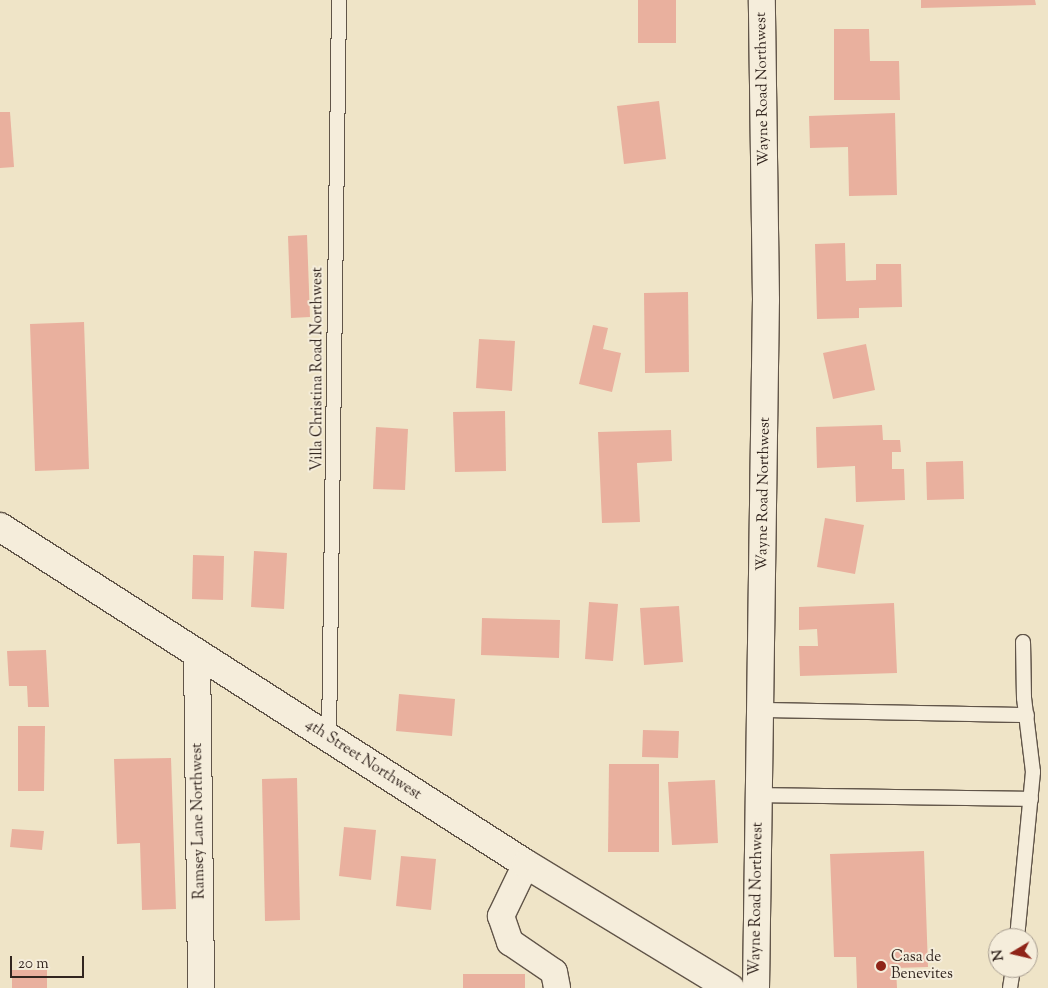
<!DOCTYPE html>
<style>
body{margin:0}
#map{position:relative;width:1048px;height:988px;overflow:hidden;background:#efe4c7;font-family:"Sorts Mill Goudy",serif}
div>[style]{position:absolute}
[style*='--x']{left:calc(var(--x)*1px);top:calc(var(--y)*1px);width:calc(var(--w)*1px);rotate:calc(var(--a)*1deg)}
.building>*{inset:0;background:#e9b09e}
.roads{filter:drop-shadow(1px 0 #615549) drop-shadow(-1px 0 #615549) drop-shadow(0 1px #615549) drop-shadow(0 -1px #615549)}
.lane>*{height:14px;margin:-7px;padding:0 7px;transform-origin:7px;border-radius:7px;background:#f5eddb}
.street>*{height:26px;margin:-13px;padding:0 13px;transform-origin:13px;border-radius:13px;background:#f5eddb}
.secondary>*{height:28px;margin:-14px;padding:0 14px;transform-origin:14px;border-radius:14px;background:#f5eddb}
.dots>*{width:14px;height:14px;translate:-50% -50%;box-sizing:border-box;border:2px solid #f5eddb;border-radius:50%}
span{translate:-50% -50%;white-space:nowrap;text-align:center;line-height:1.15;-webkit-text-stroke:4px #f5eddb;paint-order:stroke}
.street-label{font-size:15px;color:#32251f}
.poi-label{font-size:15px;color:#32251f}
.left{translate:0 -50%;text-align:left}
.north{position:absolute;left:988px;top:928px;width:50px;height:50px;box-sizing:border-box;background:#f5eddb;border:1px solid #a79d90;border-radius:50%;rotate:261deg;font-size:14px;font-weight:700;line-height:20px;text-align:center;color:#32251f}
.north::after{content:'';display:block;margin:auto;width:18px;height:22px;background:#8f2418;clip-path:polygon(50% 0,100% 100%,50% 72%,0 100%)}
.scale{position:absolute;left:10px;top:956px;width:74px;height:22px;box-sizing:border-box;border:2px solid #32251f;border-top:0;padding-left:6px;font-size:15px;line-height:18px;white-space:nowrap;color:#32251f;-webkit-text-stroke:4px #f5eddb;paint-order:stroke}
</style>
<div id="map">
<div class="building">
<div style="clip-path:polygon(638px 0,676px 0,676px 43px,638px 43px)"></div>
<div style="clip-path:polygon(921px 0,1035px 0,1036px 5px,921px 8px)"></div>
<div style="clip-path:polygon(834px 29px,869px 29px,870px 61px,899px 61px,900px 100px,834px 100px)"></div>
<div style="clip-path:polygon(659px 101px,666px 159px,624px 164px,617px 106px)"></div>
<div style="clip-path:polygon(0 112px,10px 112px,14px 167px,0 168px)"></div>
<div style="clip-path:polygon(895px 113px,897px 195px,849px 196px,848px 147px,810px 148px,809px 116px)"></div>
<div style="clip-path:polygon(307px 235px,310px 317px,291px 318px,288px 236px)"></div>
<div style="clip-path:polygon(845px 243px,846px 281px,876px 280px,876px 264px,901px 264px,902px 307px,859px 308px,859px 318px,817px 319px,815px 244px)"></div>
<div style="clip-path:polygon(688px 292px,689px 372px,645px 373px,644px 293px)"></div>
<div style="clip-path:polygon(84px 322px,89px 469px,35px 471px,30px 324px)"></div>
<div style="clip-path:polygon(593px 325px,608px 328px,603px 349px,621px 353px,612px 392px,579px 384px)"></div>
<div style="clip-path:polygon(479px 339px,515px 341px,512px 391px,476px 388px)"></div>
<div style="clip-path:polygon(866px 344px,875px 390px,833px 399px,823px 353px)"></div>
<div style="clip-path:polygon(505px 411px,506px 471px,455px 472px,453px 412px)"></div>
<div style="clip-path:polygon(882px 425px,883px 440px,900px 440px,901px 452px,892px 452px,892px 469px,904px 469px,905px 500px,856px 502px,855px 466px,817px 468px,816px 427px)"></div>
<div style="clip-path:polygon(376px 427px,408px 429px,405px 490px,373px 489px)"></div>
<div style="clip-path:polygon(671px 430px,672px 461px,637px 463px,640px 522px,602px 523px,598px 432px)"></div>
<div style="clip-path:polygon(963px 461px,964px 499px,927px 500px,926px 462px)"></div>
<div style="clip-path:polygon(825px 518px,864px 525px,855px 574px,817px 567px)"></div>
<div style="clip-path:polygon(254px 551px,287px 553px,284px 609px,251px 607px)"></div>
<div style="clip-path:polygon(193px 555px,224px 556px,223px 600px,192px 599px)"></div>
<div style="clip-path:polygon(589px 602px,618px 604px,613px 661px,585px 659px)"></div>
<div style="clip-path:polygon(894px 603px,897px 673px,800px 676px,799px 646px,818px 646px,817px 629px,799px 630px,799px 607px)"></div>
<div style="clip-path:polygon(679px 606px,683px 662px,644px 665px,640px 608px)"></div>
<div style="clip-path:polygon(482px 618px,560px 620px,559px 658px,481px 655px)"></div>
<div style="clip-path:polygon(46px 650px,49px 707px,28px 707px,27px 686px,9px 686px,7px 651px)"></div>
<div style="clip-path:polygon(399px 694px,455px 699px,452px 736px,396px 731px)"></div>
<div style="clip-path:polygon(18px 726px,45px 726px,44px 791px,18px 791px)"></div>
<div style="clip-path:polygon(643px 730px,679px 731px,678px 758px,642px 757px)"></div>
<div style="clip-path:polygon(171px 758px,176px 909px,142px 910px,140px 843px,117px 844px,114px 759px)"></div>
<div style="clip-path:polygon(609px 764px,659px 764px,659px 852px,608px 852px)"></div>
<div style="clip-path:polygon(297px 778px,300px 920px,265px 921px,262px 779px)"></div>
<div style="clip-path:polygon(715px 780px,718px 843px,672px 845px,668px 782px)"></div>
<div style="clip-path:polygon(344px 827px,376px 830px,371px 880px,339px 876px)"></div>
<div style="clip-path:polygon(12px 829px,44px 831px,42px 850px,10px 847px)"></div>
<div style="clip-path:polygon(924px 851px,928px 967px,896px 968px,897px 988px,857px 988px,856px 957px,834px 957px,830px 854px)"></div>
<div style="clip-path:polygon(401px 856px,436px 859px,431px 910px,396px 906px)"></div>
<div style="clip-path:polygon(12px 970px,47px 970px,47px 988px,12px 988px)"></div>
<div style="clip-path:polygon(463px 974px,525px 974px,525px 988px,463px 988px)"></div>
</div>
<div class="roads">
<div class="lane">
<div style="--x:760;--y:710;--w:267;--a:1.1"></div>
<div style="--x:329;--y:738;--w:738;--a:-89.22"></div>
<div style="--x:759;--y:795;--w:272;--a:0.8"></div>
<div style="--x:1017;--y:938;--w:167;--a:-84.5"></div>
<div style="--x:1033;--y:772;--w:75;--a:-96.9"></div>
<div style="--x:1024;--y:698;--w:56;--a:-91"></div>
<div style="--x:1010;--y:988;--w:20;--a:-81"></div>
</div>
<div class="street">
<div style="--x:197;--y:653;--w:335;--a:89.3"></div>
<div style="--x:526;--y:864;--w:58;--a:115.7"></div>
<div style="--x:501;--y:916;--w:28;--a:71"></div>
<div style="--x:510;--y:942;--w:53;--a:34.3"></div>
<div style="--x:554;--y:972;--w:16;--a:79"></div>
<div style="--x:756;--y:988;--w:688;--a:-89.17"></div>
<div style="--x:766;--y:300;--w:300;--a:-90.8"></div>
</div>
<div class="secondary">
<div style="--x:0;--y:527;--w:625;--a:32.65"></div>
<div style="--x:526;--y:864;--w:239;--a:31.3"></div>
</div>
</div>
<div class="dots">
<div style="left:881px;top:966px;background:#8f2418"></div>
</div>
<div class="street-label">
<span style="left:763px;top:89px;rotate:-91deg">Wayne Road Northwest</span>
<span style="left:318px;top:369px;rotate:-90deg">Villa Christina Road Northwest</span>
<span style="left:764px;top:494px;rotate:-89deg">Wayne Road Northwest</span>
<span style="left:363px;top:760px;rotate:33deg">4th Street Northwest</span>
<span style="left:199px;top:821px;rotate:-91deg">Ramsey Lane Northwest</span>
<span style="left:757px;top:899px;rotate:-89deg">Wayne Road Northwest</span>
</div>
<div class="poi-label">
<span class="left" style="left:891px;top:966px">Casa de<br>Benevites</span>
</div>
<div class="north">N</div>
<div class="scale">20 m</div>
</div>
